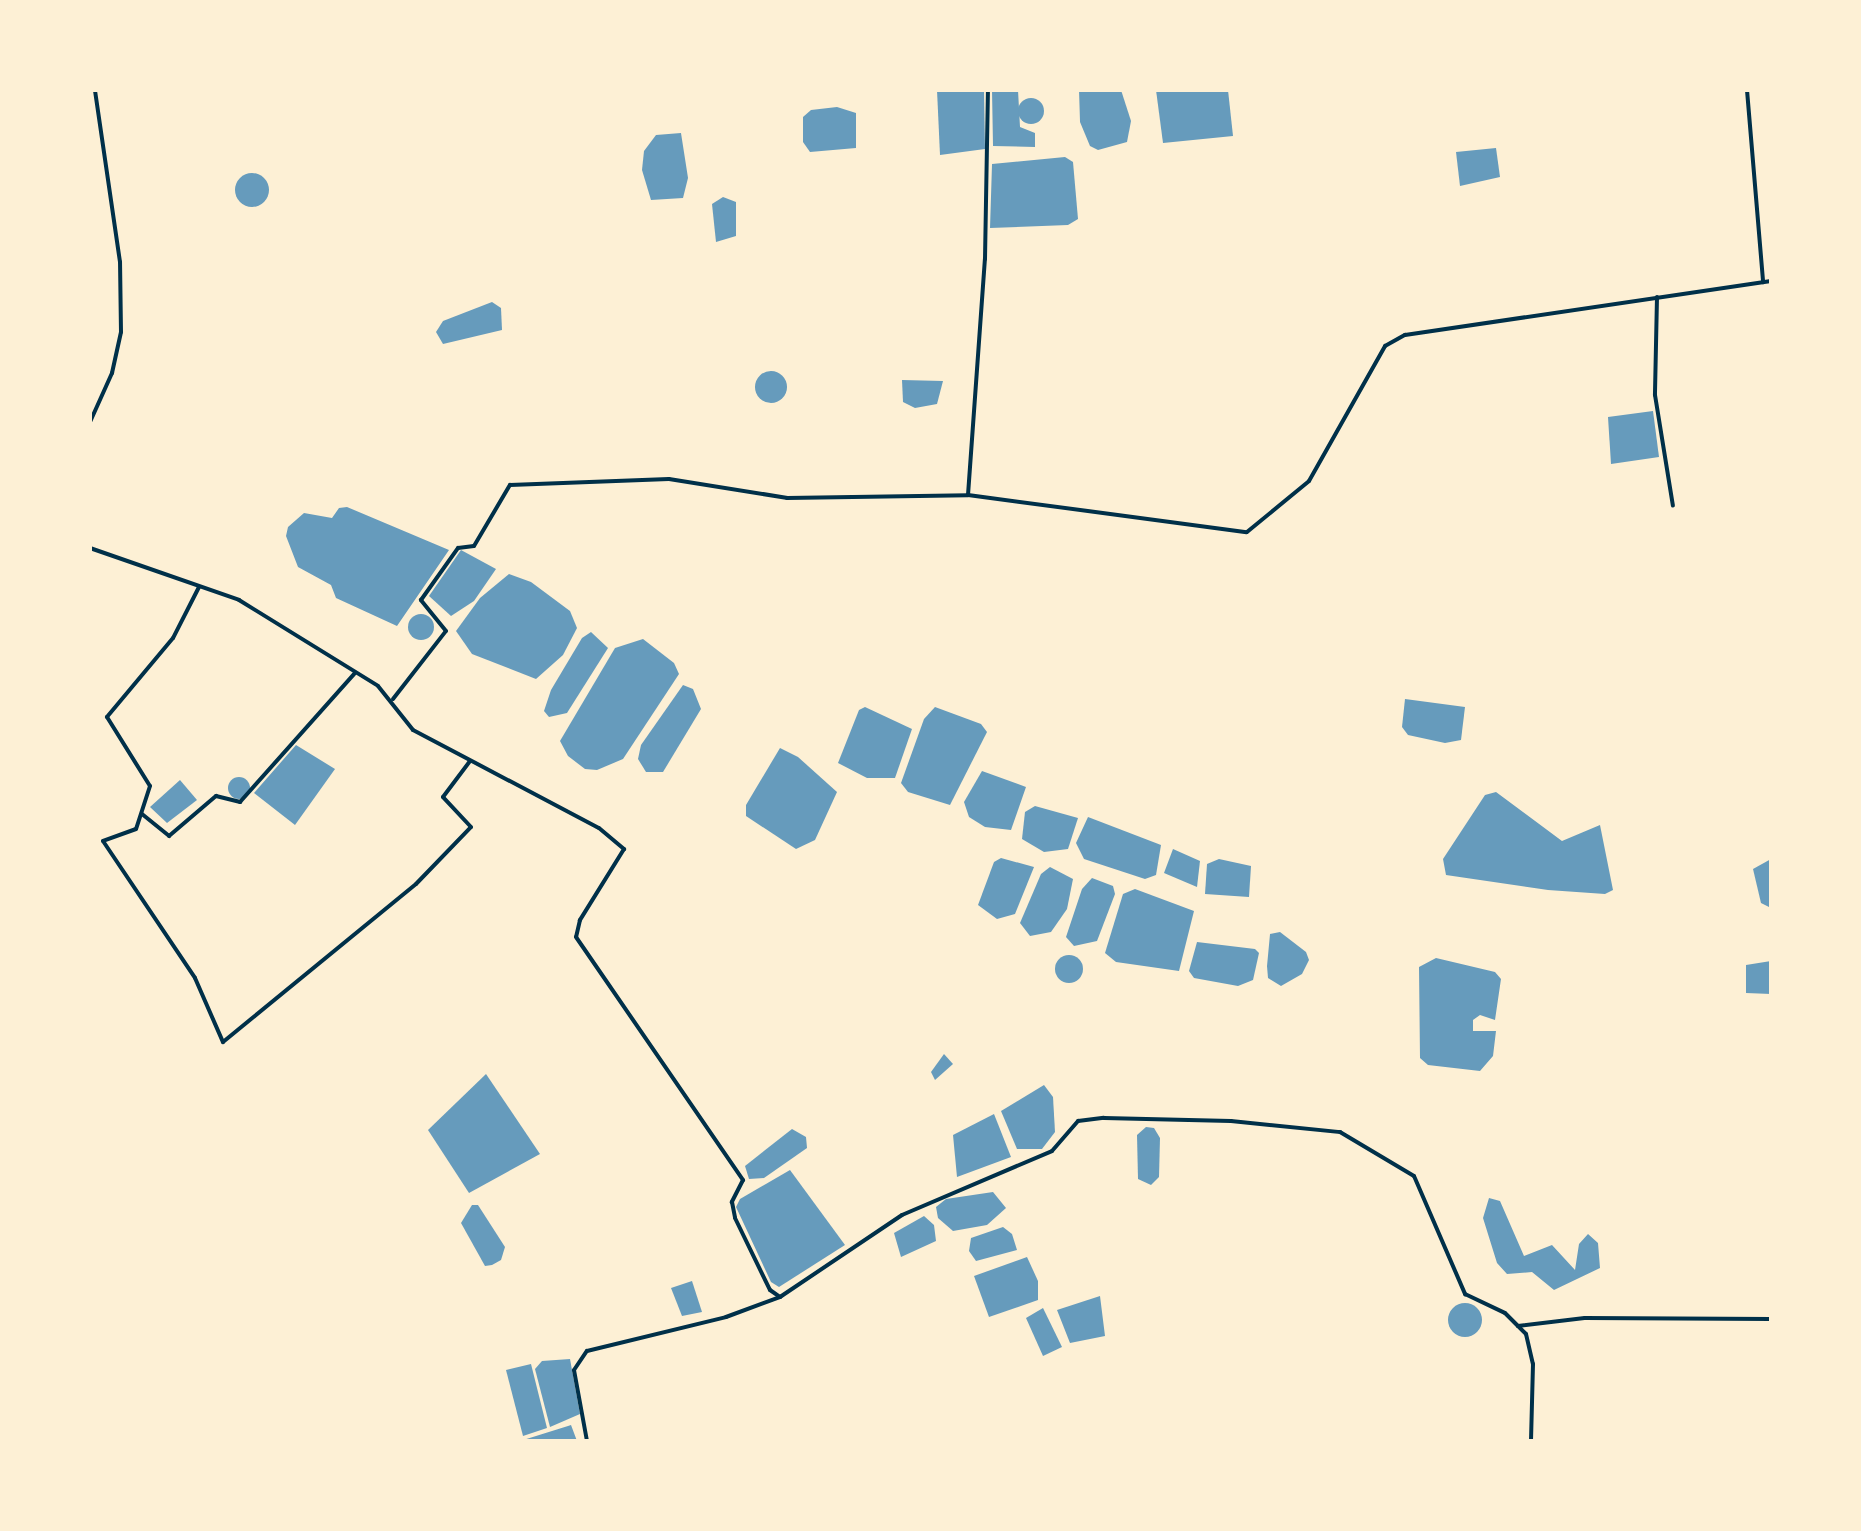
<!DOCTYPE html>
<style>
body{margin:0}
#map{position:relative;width:1861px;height:1531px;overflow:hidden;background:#fdf0d5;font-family:Poppins,sans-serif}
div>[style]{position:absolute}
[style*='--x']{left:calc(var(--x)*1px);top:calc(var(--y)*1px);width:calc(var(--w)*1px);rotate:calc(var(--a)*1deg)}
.water>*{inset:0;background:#669bbc}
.round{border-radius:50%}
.minor>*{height:4px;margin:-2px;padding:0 2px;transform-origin:2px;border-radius:2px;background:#003049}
span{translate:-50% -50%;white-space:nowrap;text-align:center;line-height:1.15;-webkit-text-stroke:7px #fdf0d5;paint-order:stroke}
.frame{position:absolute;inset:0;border:92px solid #fdf0d5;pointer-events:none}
</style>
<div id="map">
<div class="water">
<div style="clip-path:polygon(937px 90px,984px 90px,985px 149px,940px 155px)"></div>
<div style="clip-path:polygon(992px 90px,1018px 90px,1020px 127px,1035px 133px,1035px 147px,993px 146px)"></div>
<div style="clip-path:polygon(1079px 90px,1121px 90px,1131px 121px,1127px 142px,1098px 150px,1090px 146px,1080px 122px)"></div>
<div style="clip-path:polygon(1156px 90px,1228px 90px,1233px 136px,1163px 143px)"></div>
<div class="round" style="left:1018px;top:98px;width:26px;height:26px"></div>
<div style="clip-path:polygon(837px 107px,856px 113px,856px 148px,810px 152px,803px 142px,803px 117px,811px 110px)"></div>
<div style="clip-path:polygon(681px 133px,688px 178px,683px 198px,651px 200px,642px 170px,644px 151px,656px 135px)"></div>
<div style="clip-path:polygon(1496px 148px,1500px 177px,1460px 186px,1456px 152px)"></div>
<div style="clip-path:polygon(1065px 157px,1073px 162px,1078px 219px,1068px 225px,990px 228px,992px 164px)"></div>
<div class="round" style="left:235px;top:173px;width:34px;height:34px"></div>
<div style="clip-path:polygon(723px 197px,736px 202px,736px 236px,716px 242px,712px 204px)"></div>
<div style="clip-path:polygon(492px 302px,501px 308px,502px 330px,443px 344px,436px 332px,443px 321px)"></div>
<div class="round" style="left:755px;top:371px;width:32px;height:32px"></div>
<div style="clip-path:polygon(902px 380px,943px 381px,937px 404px,915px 408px,903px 402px)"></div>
<div style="clip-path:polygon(1653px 411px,1659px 457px,1611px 464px,1608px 417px)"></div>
<div style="clip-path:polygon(347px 507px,449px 550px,397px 626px,336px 598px,331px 585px,298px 567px,286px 536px,288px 527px,304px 513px,332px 518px,339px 508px)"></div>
<div style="clip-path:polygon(461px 550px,496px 569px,474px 601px,451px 616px,429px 596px)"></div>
<div style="clip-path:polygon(509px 574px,531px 582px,570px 611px,577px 628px,563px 655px,536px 679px,472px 654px,456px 631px,480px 598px)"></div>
<div class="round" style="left:408px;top:614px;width:26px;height:26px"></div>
<div style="clip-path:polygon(591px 632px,608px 648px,567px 713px,549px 717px,544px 711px,551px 690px,582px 638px)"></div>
<div style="clip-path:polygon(643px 639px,674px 663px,679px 674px,623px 759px,597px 770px,585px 769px,568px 756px,560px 741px,615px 648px)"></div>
<div style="clip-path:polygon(683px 685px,693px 689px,701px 709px,663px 772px,646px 772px,638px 759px,641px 745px)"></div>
<div style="clip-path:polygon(1405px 699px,1465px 707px,1461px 740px,1445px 743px,1408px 735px,1402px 727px)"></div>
<div style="clip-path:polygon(865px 707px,912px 729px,895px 778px,867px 778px,838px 763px,859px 710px)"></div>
<div style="clip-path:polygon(935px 707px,981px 724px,987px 732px,950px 805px,908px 792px,901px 783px,924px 719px)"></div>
<div style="clip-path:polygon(296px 745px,335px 769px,295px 825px,254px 793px)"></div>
<div style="clip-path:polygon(780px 748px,798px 757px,837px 792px,815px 840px,796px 849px,746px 816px,746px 805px)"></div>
<div style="clip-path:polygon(982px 771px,1026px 787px,1011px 830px,985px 827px,969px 817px,964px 802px)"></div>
<div class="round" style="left:228px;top:777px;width:22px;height:22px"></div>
<div style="clip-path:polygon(180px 780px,197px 800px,167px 823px,150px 807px)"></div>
<div style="clip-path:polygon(1496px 792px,1562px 841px,1600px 825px,1613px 890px,1605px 894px,1548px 890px,1446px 875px,1443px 859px,1485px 795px)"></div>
<div style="clip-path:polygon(1035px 806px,1078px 818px,1068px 849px,1044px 852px,1022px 839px,1025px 812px)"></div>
<div style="clip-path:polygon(1088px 817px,1161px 845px,1156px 875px,1145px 879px,1084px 859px,1076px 843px)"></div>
<div style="clip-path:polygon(1173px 849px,1200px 861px,1197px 887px,1164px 873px)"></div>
<div style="clip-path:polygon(1001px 858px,1034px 867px,1015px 914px,997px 919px,978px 905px,994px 862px)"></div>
<div style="clip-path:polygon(1219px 859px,1251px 866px,1249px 897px,1205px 894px,1207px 864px)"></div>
<div style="clip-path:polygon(1771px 859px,1771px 908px,1761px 903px,1753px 869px)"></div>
<div style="clip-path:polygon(1050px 867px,1073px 879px,1067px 909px,1051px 932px,1030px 936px,1020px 923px,1041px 874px)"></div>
<div style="clip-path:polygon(1092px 878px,1113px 886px,1115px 894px,1097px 941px,1074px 946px,1066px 937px,1082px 889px)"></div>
<div style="clip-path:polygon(1135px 889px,1194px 911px,1179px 971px,1116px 962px,1105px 953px,1123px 894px)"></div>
<div style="clip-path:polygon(1280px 932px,1306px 952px,1309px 960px,1302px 974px,1281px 986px,1268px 978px,1267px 966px,1270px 934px)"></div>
<div style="clip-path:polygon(1197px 942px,1255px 949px,1259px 953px,1253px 980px,1238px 986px,1194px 978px,1189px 971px)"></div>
<div class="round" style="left:1055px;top:955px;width:28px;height:28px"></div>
<div style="clip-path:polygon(1436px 958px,1495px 972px,1501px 979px,1495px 1020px,1480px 1015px,1473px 1020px,1473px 1031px,1496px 1031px,1493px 1056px,1480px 1071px,1428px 1065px,1420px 1058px,1419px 967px)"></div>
<div style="clip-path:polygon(1771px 961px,1771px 994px,1746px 993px,1746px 965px)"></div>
<div style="clip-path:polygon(944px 1054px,953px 1064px,935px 1080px,931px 1072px)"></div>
<div style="clip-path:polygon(486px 1074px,540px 1154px,469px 1193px,428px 1130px)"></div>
<div style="clip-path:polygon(1044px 1085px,1053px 1097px,1055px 1132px,1042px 1149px,1017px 1149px,1001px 1111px)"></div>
<div style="clip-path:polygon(994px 1114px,1011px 1157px,957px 1177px,953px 1135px)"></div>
<div style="clip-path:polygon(1146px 1127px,1154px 1128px,1160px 1138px,1159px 1177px,1151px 1185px,1138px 1179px,1137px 1135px)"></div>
<div style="clip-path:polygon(792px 1129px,806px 1137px,807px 1148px,764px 1178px,749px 1179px,745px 1166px)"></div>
<div style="clip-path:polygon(790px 1170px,845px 1245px,779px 1287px,771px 1282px,736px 1207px,740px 1199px)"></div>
<div style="clip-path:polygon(993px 1192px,1006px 1208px,987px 1225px,953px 1231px,938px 1218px,936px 1207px,946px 1199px)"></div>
<div style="clip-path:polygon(1489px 1198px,1500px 1201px,1524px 1256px,1552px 1245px,1575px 1270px,1579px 1244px,1588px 1234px,1598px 1243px,1600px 1268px,1554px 1290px,1532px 1272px,1507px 1274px,1497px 1263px,1483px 1218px)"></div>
<div style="clip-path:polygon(472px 1205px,478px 1205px,505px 1247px,501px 1260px,492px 1265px,485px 1266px,461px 1223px)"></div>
<div style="clip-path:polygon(924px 1216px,934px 1225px,936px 1241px,901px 1257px,894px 1233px)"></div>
<div style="clip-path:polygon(1003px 1227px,1012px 1234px,1017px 1250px,976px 1261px,969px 1251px,971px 1238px)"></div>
<div style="clip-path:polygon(1027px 1257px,1038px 1281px,1038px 1300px,989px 1317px,974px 1276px)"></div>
<div style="clip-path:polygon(692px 1281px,702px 1312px,682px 1316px,671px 1288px)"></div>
<div style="clip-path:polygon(1100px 1296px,1105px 1336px,1070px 1343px,1057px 1310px)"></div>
<div class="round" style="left:1448px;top:1303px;width:34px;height:34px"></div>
<div style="clip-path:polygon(1043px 1308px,1062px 1347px,1043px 1356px,1026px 1318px)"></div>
<div style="clip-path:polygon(570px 1359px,580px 1414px,550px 1427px,535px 1369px,542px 1361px)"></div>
<div style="clip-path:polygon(531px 1364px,547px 1428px,523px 1436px,506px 1370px)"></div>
<div style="clip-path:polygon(571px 1425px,577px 1441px,520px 1441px,568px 1426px)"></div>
</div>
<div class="minor">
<div style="--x:1747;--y:90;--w:193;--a:85.2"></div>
<div style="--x:1657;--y:297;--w:98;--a:91.2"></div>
<div style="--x:1655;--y:395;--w:112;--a:80.8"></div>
<div style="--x:90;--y:422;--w:54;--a:-65.8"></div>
<div style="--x:112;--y:373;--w:42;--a:-77.6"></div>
<div style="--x:121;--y:332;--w:70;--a:-90.8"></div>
<div style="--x:120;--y:262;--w:174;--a:-98.3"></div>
<div style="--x:968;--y:495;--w:237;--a:-85.9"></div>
<div style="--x:985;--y:259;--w:169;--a:-89"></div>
<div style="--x:90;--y:548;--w:158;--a:19.2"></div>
<div style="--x:239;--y:600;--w:163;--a:31.7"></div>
<div style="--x:378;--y:686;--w:56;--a:51.5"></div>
<div style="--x:413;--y:730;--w:210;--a:27.8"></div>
<div style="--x:599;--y:828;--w:33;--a:40"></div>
<div style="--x:624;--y:849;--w:84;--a:121.8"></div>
<div style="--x:580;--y:920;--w:17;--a:103"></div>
<div style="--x:576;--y:937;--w:295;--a:55.5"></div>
<div style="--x:743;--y:1180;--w:25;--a:117"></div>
<div style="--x:732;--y:1202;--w:16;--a:79"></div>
<div style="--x:735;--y:1218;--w:80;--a:64.1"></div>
<div style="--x:770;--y:1290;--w:12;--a:35"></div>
<div style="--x:780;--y:1297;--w:147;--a:-33.9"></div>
<div style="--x:902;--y:1215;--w:163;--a:-23.1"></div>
<div style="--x:1052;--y:1151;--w:40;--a:-49"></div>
<div style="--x:1078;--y:1121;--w:26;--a:-7"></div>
<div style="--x:1104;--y:1118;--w:127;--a:1.4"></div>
<div style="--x:1231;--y:1121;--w:110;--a:5.8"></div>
<div style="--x:1340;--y:1132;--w:86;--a:30.7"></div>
<div style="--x:1414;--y:1176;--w:129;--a:66.6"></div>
<div style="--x:1465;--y:1294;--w:44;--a:25.4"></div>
<div style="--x:1505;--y:1313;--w:18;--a:45"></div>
<div style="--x:1518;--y:1326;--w:67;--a:-6.8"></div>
<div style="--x:1585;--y:1318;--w:186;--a:0.3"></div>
<div style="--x:199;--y:587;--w:57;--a:117"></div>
<div style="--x:173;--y:638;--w:103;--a:129.9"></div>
<div style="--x:107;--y:717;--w:81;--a:58.1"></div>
<div style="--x:150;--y:786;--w:45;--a:108"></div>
<div style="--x:136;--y:829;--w:35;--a:160"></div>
<div style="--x:103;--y:841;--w:165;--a:56.1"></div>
<div style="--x:195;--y:978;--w:70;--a:66.4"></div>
<div style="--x:223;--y:1042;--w:249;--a:-39.3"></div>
<div style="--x:416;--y:884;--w:79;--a:-46"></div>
<div style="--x:471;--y:827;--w:41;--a:-133"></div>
<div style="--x:443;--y:797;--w:45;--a:-53.1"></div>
<div style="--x:393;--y:699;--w:86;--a:-52.1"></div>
<div style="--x:446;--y:631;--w:40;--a:-129"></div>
<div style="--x:421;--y:600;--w:64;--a:-54.6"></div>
<div style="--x:458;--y:548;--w:16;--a:-7"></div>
<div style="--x:474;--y:546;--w:71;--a:-59.5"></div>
<div style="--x:510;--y:485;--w:159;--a:-2.2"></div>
<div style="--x:669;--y:479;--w:120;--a:9.1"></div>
<div style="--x:787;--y:498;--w:181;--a:-0.9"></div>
<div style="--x:968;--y:495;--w:281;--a:7.6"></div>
<div style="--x:1247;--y:532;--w:80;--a:-39.4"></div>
<div style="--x:1309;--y:481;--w:155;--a:-60.6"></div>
<div style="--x:1385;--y:346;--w:23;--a:-29"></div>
<div style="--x:1405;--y:335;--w:370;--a:-8.4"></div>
<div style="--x:142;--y:814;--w:35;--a:39"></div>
<div style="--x:169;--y:836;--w:62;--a:-40.4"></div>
<div style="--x:216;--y:796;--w:25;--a:14"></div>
<div style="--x:240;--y:802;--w:173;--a:-48.3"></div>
<div style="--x:1518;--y:1326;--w:11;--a:45"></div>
<div style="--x:1526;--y:1334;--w:31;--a:77"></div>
<div style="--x:1533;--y:1364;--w:77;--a:91.5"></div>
<div style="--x:587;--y:1441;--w:72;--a:-100.4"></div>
<div style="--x:574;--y:1370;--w:23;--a:-56"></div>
<div style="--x:587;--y:1351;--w:143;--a:-13.7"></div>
<div style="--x:726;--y:1317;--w:58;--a:-20.3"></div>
</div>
<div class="frame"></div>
</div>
